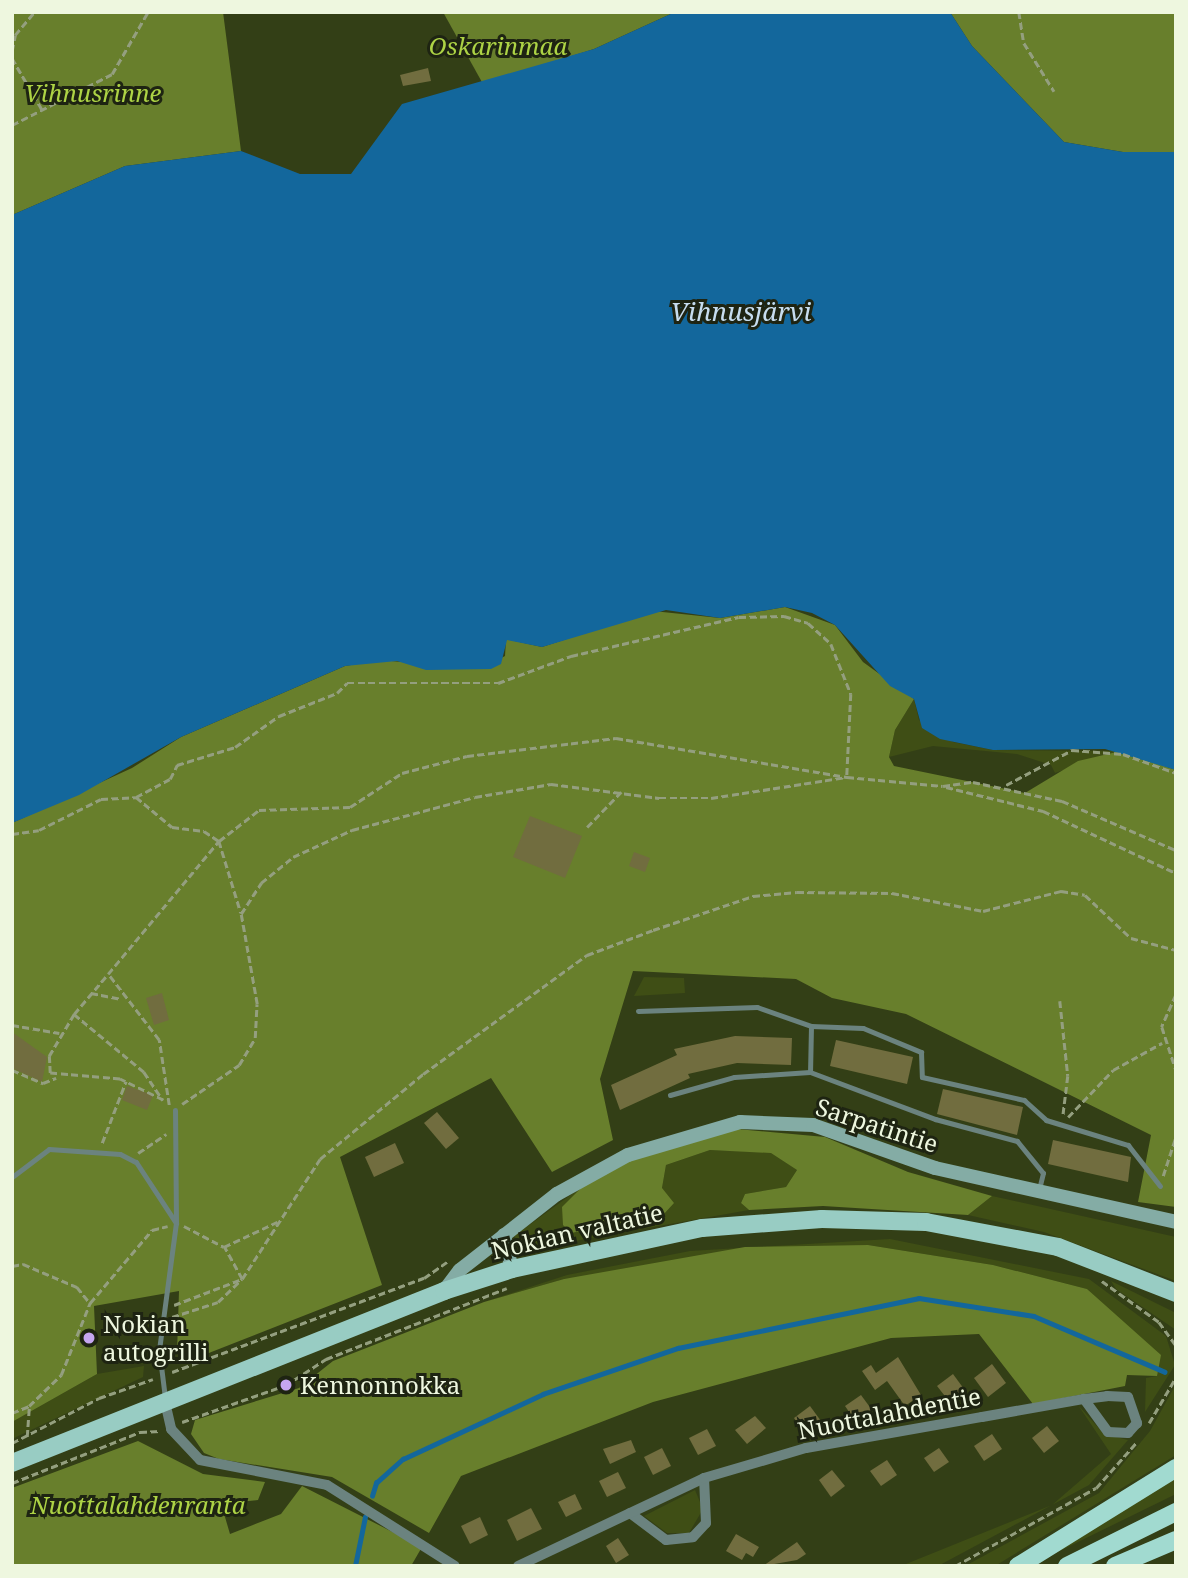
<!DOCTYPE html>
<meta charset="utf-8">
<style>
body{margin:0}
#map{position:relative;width:1188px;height:1578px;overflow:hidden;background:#333f16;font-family:"Noto Serif",serif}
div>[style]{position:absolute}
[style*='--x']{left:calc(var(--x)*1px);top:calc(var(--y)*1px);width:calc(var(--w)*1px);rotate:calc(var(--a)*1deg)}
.green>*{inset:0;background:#3f4e15}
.forest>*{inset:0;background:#687f2c}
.water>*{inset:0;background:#13679c}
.stream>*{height:4.5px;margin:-2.25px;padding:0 2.25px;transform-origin:2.25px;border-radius:2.25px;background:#13679c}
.building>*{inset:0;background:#716d3f}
.path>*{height:2.5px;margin-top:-1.25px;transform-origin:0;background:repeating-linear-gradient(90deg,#949f7f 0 7px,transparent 0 10.5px)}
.service>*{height:5px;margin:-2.5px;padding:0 2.5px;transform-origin:2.5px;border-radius:2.5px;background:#6b837f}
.minor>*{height:10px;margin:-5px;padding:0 5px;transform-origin:5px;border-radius:5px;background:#6b837f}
.secondary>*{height:14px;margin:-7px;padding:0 7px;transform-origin:7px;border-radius:7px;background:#84aca5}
.primary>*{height:18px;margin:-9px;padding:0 9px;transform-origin:9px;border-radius:9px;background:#98ccc3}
.trunk>*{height:18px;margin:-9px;padding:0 9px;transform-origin:9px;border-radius:9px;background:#a1dad0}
.dots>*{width:19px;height:19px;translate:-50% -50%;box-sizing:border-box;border:4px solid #1e2412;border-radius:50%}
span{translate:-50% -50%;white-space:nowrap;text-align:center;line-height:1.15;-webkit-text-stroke:6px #1e2412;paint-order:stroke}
.park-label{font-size:24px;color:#add345;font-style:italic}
.street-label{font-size:24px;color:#eef7df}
.poi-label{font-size:24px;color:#eef7df}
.left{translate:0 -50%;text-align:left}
.water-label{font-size:26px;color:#c7ddef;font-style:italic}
.frame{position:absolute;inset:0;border:14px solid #eef7df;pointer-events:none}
</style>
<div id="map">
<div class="green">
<div style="clip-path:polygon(914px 699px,919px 720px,953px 742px,993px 750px,1121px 751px,1055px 773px,1051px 765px,1017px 754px,933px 746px,889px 757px,895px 730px)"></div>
<div style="clip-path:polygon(644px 977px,684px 978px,685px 993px,634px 996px)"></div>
<div style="clip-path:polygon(710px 1150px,771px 1152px,797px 1170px,786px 1187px,745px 1194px,741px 1203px,749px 1210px,524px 1250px,514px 1236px,583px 1186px,662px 1188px,666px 1165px)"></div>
<div style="clip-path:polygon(992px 1196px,1176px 1237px,1176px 1281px,1044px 1232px,968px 1215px)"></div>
<div style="clip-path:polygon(890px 1239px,1089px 1279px,1166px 1336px,1175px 1365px,1145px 1412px,1146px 1378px,1157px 1376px,1087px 1289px,993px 1265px,868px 1245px,564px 1279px,484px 1302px,567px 1275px,690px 1251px)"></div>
<div style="clip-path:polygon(1111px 1281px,1176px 1313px,1176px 1330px,1116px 1289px)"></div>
<div style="clip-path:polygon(144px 1366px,143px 1377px,12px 1439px,12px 1422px,97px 1374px)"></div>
<div style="clip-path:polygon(1176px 1384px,1176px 1455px,995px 1566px,965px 1566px,1099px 1493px,1150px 1431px)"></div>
<div style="clip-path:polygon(1078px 1405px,1104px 1434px,1128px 1440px,1089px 1485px,938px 1566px,901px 1566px,1052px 1505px,1111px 1454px)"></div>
<div style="clip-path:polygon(1176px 1473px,1176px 1494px,1029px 1566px)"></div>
<div style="clip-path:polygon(695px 1490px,703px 1509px,689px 1533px,667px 1533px,644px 1516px)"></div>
</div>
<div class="forest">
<div style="clip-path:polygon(12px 12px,223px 12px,241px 151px,125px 166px,12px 215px)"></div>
<div style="clip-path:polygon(443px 12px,675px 12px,594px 49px,483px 84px)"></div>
<div style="clip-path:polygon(950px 12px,1176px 12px,1176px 152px,1123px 152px,1064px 142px,972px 46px)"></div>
<div style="clip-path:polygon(785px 607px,835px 625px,863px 662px,914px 699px,895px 730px,889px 757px,894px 766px,1025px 793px,1078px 761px,1121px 751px,1176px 770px,1176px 1207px,1138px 1202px,1151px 1135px,906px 1014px,832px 998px,796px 979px,633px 971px,600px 1079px,613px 1140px,552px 1172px,491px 1078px,340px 1157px,382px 1285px,191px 1360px,177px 1353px,179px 1291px,94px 1306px,97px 1374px,12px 1422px,12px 823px,132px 768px,181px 737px,345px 666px,380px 660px,481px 669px,505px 656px,506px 639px,542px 647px,653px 611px,720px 618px)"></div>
<div style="clip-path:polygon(737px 1129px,825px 1137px,908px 1172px,992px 1196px,968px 1215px,823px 1206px,749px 1210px,741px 1203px,745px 1194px,786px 1187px,797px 1170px,771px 1153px,710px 1150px,666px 1165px,662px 1188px,674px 1203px,663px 1215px,571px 1233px,563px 1225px,562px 1207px,583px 1186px,630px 1161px)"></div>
<div style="clip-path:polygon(868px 1245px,993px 1265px,1087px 1289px,1161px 1355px,1157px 1376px,1127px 1375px,1125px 1386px,1033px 1404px,979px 1334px,891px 1338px,653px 1402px,461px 1476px,429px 1533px,332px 1477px,219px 1459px,204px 1453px,191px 1434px,195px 1420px,299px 1388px,333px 1361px,484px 1302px,564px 1279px,745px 1247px)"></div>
<div style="clip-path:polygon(138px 1441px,203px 1474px,265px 1482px,258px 1500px,239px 1502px,225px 1517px,230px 1534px,281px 1514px,302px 1486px,422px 1547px,411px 1566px,12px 1566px,12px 1488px)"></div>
</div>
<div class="water">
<div style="clip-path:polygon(675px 12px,950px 12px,972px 46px,1064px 142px,1123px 152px,1176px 152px,1176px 770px,1105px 749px,993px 750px,940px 739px,922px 728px,914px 699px,890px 686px,835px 625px,812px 613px,785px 607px,720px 618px,666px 610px,542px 647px,507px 640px,501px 664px,491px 669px,426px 670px,397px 661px,345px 666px,181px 737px,79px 795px,12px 823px,12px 215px,125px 166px,241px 151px,300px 174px,351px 174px,402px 104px,594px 49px)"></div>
</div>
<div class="stream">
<div style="--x:372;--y:1496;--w:14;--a:-73"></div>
<div style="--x:376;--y:1483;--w:36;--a:-42"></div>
<div style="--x:403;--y:1459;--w:154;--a:-24.9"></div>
<div style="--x:543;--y:1394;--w:143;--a:-18.8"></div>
<div style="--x:678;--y:1348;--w:246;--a:-11.7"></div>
<div style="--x:919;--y:1298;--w:116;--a:8.9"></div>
<div style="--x:1034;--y:1316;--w:142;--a:23.1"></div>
<div style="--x:355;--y:1566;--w:50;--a:-78.5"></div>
</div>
<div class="building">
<div style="clip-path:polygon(428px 68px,431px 81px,403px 86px,400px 75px)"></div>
<div style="clip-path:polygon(530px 816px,582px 836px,565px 878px,513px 857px)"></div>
<div style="clip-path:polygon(634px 852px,650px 858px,645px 872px,629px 866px)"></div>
<div style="clip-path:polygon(162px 993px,169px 1020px,154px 1025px,146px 998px)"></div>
<div style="clip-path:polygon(12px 1032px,47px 1057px,42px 1082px,12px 1068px)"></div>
<div style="clip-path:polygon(735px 1036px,792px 1038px,791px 1065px,737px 1063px,688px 1074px,690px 1078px,620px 1110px,611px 1085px,677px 1055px,674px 1049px)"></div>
<div style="clip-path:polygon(836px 1040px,913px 1057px,907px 1084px,830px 1066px)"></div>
<div style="clip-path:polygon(127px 1086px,153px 1095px,147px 1110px,122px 1100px)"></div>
<div style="clip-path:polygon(943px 1089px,1023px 1107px,1017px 1135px,937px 1114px)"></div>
<div style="clip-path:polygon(437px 1112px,459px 1138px,446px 1149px,424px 1123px)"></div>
<div style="clip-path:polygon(1053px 1140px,1131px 1157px,1128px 1182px,1048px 1164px)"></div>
<div style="clip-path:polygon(395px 1143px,404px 1163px,374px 1177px,365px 1157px)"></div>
<div style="clip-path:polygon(898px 1357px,921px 1395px,905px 1406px,887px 1381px,875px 1390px,862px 1371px,871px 1365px,876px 1373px)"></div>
<div style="clip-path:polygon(992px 1364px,1006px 1383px,988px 1397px,974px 1378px)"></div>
<div style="clip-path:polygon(953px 1374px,964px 1389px,948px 1400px,937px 1386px)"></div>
<div style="clip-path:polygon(861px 1395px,872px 1410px,856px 1422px,845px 1406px)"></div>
<div style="clip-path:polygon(810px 1406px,821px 1421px,805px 1433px,794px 1418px)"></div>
<div style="clip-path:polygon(755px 1416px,766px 1428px,747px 1444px,735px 1430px)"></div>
<div style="clip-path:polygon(1047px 1426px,1059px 1441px,1044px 1453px,1032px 1438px)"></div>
<div style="clip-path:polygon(707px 1429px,716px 1446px,698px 1455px,689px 1438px)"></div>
<div style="clip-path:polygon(992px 1434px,1002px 1449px,984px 1461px,974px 1446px)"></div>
<div style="clip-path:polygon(631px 1440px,636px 1452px,610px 1464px,603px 1449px)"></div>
<div style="clip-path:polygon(662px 1448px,671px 1466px,653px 1475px,644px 1457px)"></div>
<div style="clip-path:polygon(939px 1448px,949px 1462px,934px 1472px,924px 1458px)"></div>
<div style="clip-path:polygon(887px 1460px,897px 1475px,881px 1486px,870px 1471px)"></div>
<div style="clip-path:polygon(832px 1470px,845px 1486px,831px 1497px,819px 1480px)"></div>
<div style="clip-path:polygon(618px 1472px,626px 1488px,607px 1497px,599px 1481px)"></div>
<div style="clip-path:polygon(575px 1494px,582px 1509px,566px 1517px,558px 1502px)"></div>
<div style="clip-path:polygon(531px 1508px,542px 1529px,517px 1541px,507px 1520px)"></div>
<div style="clip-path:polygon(480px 1517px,488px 1535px,470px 1544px,461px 1526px)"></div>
<div style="clip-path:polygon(736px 1534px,759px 1547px,753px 1557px,746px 1553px,742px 1560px,726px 1551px)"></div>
<div style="clip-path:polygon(618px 1538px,629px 1555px,616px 1563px,606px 1546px)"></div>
<div style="clip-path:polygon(797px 1542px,806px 1554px,797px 1560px,763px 1566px)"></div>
</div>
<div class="path">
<div style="--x:1019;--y:12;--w:31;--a:81"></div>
<div style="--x:1024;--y:43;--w:57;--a:58"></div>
<div style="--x:12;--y:51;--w:16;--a:-79"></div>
<div style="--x:15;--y:35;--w:30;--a:-50"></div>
<div style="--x:12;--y:58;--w:61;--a:59.7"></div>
<div style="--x:12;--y:125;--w:112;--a:-27"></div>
<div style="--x:112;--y:74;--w:72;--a:-59.9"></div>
<div style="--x:1006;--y:785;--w:75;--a:-27.9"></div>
<div style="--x:1072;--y:750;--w:51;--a:4.5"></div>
<div style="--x:1123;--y:754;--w:56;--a:19.7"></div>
<div style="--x:946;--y:787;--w:100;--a:13.9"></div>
<div style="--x:1043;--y:811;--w:147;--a:25"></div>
<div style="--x:136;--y:797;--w:38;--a:-28"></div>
<div style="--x:170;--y:779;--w:16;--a:-63"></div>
<div style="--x:177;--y:765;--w:61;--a:-17.2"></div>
<div style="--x:235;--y:747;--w:54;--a:-35.2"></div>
<div style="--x:279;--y:716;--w:62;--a:-21.6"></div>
<div style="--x:337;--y:693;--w:14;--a:-45"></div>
<div style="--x:347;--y:683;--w:151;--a:0"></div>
<div style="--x:498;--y:683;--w:78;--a:-20.3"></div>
<div style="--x:571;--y:656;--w:172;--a:-13.1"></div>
<div style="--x:739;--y:617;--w:45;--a:-1.3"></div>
<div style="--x:784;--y:616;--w:25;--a:16"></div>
<div style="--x:808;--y:623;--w:31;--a:42"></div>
<div style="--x:831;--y:644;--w:54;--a:68.2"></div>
<div style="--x:851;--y:694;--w:83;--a:92.8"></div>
<div style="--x:587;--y:827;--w:49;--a:-45.8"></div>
<div style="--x:12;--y:834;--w:27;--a:-8"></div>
<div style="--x:39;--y:830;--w:69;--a:-26.6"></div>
<div style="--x:101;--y:799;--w:35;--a:-3"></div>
<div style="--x:136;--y:797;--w:47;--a:39.8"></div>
<div style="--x:172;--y:827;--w:32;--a:7"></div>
<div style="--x:204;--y:831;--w:18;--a:34"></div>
<div style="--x:219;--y:841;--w:75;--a:73"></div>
<div style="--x:91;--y:993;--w:31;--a:11"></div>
<div style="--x:1176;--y:995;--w:35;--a:114"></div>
<div style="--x:1162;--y:1027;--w:45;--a:72"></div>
<div style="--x:1060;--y:1001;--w:75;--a:83.9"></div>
<div style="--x:1068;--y:1076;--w:39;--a:97"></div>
<div style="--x:74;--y:1014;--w:91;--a:39.6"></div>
<div style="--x:144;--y:1072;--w:34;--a:56"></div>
<div style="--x:163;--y:1100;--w:48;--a:-154"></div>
<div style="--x:120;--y:1079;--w:70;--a:-175.1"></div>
<div style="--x:50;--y:1073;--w:17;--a:-93"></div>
<div style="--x:49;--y:1056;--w:49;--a:-59.2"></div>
<div style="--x:74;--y:1014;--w:52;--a:-49.6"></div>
<div style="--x:12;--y:1025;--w:48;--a:9.7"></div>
<div style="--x:12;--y:1070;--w:34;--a:23"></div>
<div style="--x:43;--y:1083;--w:14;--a:-21"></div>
<div style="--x:182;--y:1104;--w:69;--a:-34.4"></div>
<div style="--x:239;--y:1065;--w:31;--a:-59"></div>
<div style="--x:255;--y:1038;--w:34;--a:-87"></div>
<div style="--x:257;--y:1004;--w:91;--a:-100.1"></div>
<div style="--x:241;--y:914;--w:37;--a:-57"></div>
<div style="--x:261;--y:883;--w:41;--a:-39.1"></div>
<div style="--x:293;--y:857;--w:65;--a:-24.6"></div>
<div style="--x:352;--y:830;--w:127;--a:-15"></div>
<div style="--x:475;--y:797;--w:77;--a:-9.7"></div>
<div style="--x:551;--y:784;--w:109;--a:7.4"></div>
<div style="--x:659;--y:798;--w:52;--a:0"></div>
<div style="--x:711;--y:798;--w:138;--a:-8.8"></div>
<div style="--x:847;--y:777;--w:96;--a:5.4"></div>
<div style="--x:943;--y:786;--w:30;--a:-8"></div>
<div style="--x:973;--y:782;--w:91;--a:12.1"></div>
<div style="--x:1062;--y:801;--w:124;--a:23.3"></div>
<div style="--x:169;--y:1105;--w:66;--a:-98.7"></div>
<div style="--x:159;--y:1040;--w:83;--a:-127.7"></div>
<div style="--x:108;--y:974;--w:173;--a:-50.2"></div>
<div style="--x:219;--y:841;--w:51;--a:-37.8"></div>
<div style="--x:259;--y:810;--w:91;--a:-1.9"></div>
<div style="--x:350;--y:807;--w:62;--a:-33.2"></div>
<div style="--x:402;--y:773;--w:67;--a:-14.7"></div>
<div style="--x:467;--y:756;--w:150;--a:-6.9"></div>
<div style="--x:616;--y:738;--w:234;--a:9.6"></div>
<div style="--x:1068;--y:1117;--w:65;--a:-46.2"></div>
<div style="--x:1113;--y:1070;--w:56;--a:-28.9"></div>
<div style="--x:102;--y:1143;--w:66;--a:-68.8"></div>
<div style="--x:138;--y:1153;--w:34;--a:-34"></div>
<div style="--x:1163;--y:1176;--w:42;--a:-72"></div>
<div style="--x:184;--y:1226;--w:45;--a:27.7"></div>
<div style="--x:224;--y:1247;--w:59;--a:-25.3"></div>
<div style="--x:12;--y:1266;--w:11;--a:-10"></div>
<div style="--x:23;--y:1264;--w:59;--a:23.1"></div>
<div style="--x:77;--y:1287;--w:21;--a:51"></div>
<div style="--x:1102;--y:1281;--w:70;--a:35.7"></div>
<div style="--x:1159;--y:1322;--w:29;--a:54"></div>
<div style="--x:174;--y:1305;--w:73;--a:-20.9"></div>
<div style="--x:242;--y:1279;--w:143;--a:-57"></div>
<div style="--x:320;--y:1159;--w:134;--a:-39.5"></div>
<div style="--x:423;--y:1074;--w:203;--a:-36"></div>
<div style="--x:587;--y:955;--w:71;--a:-20.7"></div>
<div style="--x:653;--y:930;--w:106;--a:-18.8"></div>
<div style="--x:753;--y:896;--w:44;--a:-5.2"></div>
<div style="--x:797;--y:892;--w:95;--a:0.6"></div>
<div style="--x:892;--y:893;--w:93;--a:11.2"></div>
<div style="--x:983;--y:911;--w:81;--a:-14.4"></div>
<div style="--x:1061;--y:891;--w:24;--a:9"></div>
<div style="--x:1085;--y:895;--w:63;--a:43.1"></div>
<div style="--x:1131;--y:938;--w:47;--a:14.9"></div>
<div style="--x:172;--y:1317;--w:48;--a:-18.1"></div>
<div style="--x:218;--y:1302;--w:33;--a:-44"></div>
<div style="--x:242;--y:1279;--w:37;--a:-119"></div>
<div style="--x:172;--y:1372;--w:269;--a:-20.5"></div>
<div style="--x:424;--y:1278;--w:28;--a:-35"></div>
<div style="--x:12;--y:1413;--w:18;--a:-22"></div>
<div style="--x:182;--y:1422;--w:110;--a:-19.6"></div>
<div style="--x:286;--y:1385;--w:48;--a:-33"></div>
<div style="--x:326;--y:1359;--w:194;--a:-21.4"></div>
<div style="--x:1149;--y:1423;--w:53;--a:-59.6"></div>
<div style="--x:27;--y:1437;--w:31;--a:-86"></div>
<div style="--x:29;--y:1406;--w:45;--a:-44.1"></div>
<div style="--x:61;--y:1375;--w:78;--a:-68.1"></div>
<div style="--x:90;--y:1303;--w:96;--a:-49.7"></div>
<div style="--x:152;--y:1230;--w:16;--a:-14"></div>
<div style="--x:12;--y:1443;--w:98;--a:-27.3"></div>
<div style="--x:99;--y:1398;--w:57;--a:-19.4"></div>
<div style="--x:12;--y:1483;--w:138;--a:-21.7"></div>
<div style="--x:140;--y:1432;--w:20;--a:-3"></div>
<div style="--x:955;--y:1566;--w:161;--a:-29"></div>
<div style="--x:1096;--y:1488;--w:60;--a:-48.4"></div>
</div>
<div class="service">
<div style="--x:638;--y:1011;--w:119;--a:-1.9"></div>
<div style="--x:757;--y:1007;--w:57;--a:19.4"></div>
<div style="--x:811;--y:1026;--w:52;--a:2.2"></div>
<div style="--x:863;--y:1028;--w:63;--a:22.5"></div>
<div style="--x:921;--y:1052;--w:25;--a:88"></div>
<div style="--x:922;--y:1077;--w:105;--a:12.7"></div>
<div style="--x:1024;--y:1100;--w:30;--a:42"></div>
<div style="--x:1046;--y:1120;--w:86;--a:17"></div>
<div style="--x:1128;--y:1145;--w:52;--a:52"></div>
<div style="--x:811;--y:1026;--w:46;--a:91.2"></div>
<div style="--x:810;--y:1072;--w:134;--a:20.6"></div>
<div style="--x:935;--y:1119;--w:85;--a:15"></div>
<div style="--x:1017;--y:1141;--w:41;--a:50.9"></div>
<div style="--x:1043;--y:1173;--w:16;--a:104"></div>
<div style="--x:670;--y:1095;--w:66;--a:-15.7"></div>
<div style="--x:734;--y:1077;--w:76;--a:-3.8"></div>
<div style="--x:12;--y:1177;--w:46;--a:-37.1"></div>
<div style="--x:49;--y:1149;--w:71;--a:4"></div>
<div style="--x:120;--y:1154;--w:18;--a:27"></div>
<div style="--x:136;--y:1162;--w:73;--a:56.7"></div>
<div style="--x:165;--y:1398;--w:48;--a:-97.1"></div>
<div style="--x:159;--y:1350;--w:128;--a:-82.4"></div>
<div style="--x:176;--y:1223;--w:113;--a:-90.5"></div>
</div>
<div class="minor">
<div style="--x:165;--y:1402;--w:28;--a:77"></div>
<div style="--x:171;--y:1429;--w:42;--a:46.9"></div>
<div style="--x:200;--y:1460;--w:129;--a:11.1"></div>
<div style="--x:327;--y:1485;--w:151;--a:32.3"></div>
<div style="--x:630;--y:1513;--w:45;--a:36.9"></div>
<div style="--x:666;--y:1540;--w:27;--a:-6"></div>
<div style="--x:693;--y:1537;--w:19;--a:-47"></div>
<div style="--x:706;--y:1523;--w:45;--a:-92.5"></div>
<div style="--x:518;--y:1566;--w:206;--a:-25.3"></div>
<div style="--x:704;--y:1478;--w:106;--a:-16.4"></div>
<div style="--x:806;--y:1448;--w:179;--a:-10"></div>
<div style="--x:982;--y:1417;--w:104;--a:-10"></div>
<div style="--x:1084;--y:1399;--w:23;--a:-7"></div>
<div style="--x:1107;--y:1396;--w:21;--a:3"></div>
<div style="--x:1128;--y:1397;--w:28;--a:71"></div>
<div style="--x:1137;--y:1423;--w:13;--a:132"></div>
<div style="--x:1128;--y:1433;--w:20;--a:-177"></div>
<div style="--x:1108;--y:1432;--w:41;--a:-126"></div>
</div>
<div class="secondary">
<div style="--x:504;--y:1235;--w:35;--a:77"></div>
<div style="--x:444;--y:1291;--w:26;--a:-53"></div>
<div style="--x:460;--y:1270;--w:123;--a:-38.1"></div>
<div style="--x:557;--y:1194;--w:81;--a:-28.8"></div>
<div style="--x:628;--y:1155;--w:117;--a:-16.4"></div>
<div style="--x:740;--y:1122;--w:73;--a:2.4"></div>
<div style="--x:813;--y:1125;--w:129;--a:19.4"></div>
<div style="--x:935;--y:1168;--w:247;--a:12.6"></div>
</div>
<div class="primary">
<div style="--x:12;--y:1463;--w:465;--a:-21.7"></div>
<div style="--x:444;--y:1291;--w:71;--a:-17.9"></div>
<div style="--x:512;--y:1269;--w:194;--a:-12.2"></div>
<div style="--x:702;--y:1228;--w:120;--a:-4.3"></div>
<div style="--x:822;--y:1219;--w:104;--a:1.7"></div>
<div style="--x:926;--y:1222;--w:134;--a:10.7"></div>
<div style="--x:1058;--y:1247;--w:127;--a:21.3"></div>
</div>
<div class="trunk">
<div style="--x:1018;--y:1566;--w:186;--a:-31.8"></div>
<div style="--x:1067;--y:1566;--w:122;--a:-26.4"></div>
<div style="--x:1115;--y:1566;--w:66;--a:-23.1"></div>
</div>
<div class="dots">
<div style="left:89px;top:1338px;background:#c5a6f0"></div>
<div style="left:286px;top:1385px;background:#c5a6f0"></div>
</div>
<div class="park-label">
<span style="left:498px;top:46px">Oskarinmaa</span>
<span style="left:93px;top:93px">Vihnusrinne</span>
<span style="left:138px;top:1505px">Nuottalahdenranta</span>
</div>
<div class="street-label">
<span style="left:877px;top:1125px;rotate:18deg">Sarpatintie</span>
<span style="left:577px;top:1231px;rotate:-13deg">Nokian valtatie</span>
<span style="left:889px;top:1413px;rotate:-11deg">Nuottalahdentie</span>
</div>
<div class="poi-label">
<span class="left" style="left:103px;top:1338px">Nokian<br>autogrilli</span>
<span class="left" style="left:300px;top:1385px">Kennonnokka</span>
</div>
<div class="water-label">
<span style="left:741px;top:312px">Vihnusjärvi</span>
</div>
<div class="frame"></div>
</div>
